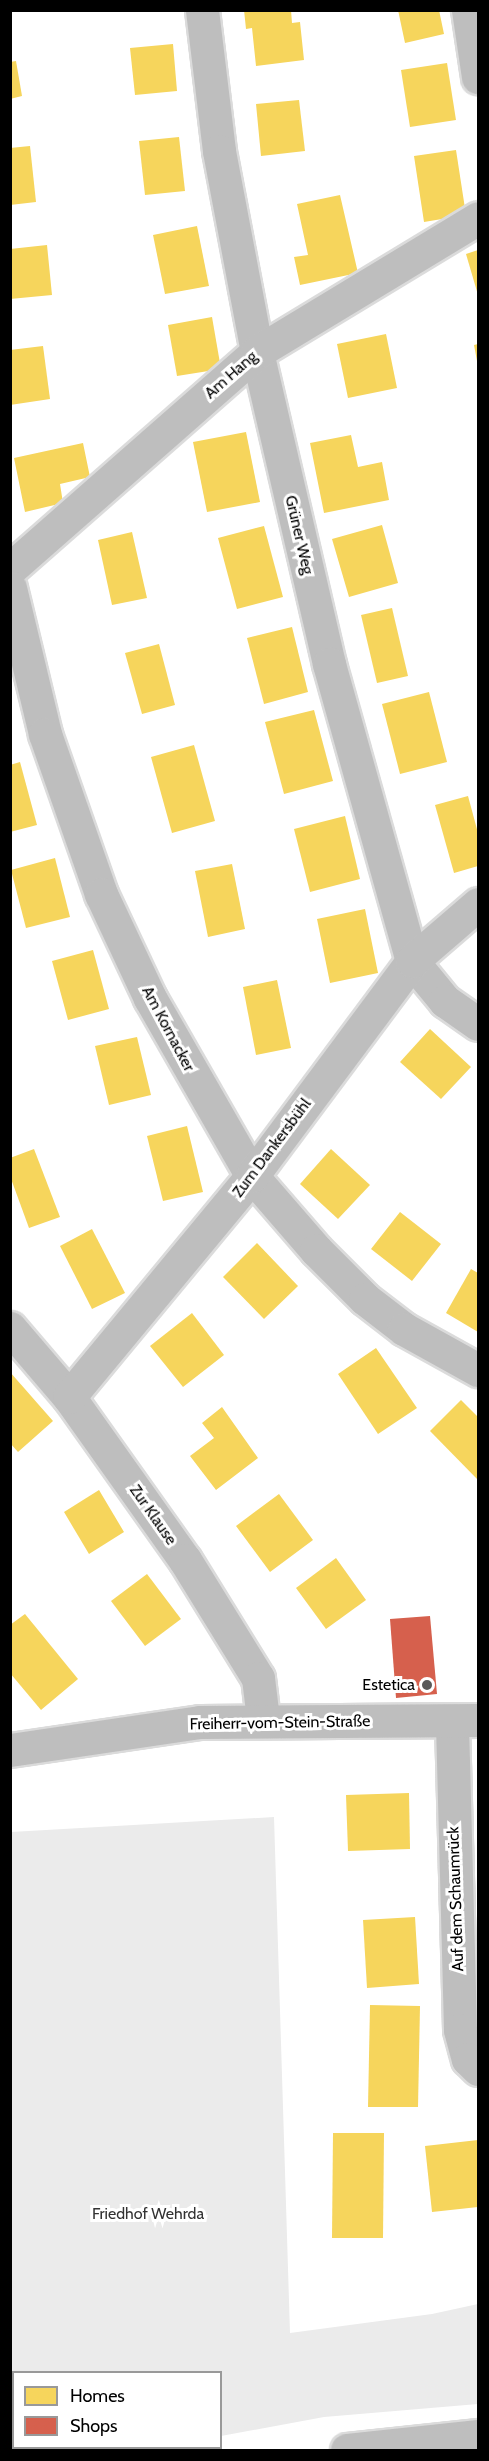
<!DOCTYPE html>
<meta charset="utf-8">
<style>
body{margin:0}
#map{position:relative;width:489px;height:2461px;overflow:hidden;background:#fff;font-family:Cabin,sans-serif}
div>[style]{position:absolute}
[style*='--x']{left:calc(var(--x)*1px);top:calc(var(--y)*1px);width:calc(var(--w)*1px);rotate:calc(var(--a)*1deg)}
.green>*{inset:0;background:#ebebeb}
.homes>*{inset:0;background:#f6d55c}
.shops>*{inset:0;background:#d6604d}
.roads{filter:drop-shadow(2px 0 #dbdbdb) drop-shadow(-2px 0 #dbdbdb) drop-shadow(0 2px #dbdbdb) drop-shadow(0 -2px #dbdbdb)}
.minor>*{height:33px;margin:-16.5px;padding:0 16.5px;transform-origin:16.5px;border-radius:16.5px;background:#bebebe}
.major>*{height:33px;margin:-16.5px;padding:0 16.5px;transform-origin:16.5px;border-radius:16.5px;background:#bebebe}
.dots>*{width:16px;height:16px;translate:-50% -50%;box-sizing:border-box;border:3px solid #fff;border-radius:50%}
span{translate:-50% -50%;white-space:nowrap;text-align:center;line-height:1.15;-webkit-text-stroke:6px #fff;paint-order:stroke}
.street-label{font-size:16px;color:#000}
.poi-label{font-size:16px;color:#000}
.right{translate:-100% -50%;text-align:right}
.park-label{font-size:16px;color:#323232}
.frame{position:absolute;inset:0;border:12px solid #000;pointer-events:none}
.legend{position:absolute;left:12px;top:2371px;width:210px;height:78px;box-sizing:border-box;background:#fff;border:2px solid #999;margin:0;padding:8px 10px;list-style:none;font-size:18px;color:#000}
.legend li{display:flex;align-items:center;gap:12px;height:30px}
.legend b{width:30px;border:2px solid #999}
</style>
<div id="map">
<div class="green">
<div style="clip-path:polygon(274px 1817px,290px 2333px,432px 2314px,478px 2304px,478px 2404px,324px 2417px,221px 2436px,220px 2372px,14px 2372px,14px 2448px,157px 2448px,11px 2450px,11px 1832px)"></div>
</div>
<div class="homes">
<div style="clip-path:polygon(244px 10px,291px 10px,292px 23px,300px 22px,304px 60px,256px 66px,252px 28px,246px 29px)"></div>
<div style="clip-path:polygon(398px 10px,439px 10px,444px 34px,405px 43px)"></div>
<div style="clip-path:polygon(173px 44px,177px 91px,135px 95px,130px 48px)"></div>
<div style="clip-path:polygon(16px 61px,22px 96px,10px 99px,10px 62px)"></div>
<div style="clip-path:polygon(447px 63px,456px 120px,410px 127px,401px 70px)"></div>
<div style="clip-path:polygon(299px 100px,305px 151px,261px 156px,256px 104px)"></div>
<div style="clip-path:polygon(179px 137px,185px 191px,145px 195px,139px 141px)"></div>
<div style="clip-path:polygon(30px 146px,36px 202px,10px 205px,10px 148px)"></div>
<div style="clip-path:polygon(456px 150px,466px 215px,424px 222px,414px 156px)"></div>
<div style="clip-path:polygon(340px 195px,358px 273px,300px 285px,294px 257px,308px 255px,297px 204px)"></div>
<div style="clip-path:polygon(197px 226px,209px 286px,165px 294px,153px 235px)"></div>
<div style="clip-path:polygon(47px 245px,52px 295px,10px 299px,10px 249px)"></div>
<div style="clip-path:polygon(478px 250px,478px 295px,466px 254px)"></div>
<div style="clip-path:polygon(212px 317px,221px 369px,177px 376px,168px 325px)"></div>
<div style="clip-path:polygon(386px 334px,397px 388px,348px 398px,337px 344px)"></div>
<div style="clip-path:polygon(478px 344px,478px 361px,477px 361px,474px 345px)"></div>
<div style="clip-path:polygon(43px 346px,50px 399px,10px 405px,10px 350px)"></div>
<div style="clip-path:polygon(246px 432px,260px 502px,207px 512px,193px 442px)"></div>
<div style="clip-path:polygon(351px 435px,358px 467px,382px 462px,389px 500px,324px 513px,310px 443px)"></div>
<div style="clip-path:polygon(83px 443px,90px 477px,60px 484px,63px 503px,25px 512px,14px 458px)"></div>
<div style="clip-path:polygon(382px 525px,398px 583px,349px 597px,332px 539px)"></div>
<div style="clip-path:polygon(264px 526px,283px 597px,237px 609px,218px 538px)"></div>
<div style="clip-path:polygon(132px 532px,147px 598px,112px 605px,98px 540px)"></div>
<div style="clip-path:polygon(392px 608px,408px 676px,377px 683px,361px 615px)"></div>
<div style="clip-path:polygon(292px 627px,308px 692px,264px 704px,247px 638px)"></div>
<div style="clip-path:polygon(159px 644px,175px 705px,142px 714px,125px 653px)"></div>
<div style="clip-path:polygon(429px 692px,447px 762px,400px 774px,382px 704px)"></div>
<div style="clip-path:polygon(314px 710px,333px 781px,284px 794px,265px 722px)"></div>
<div style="clip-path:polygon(194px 745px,215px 821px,172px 833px,151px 757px)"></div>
<div style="clip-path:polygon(20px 762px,37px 825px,10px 832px,10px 765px)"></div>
<div style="clip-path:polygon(468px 796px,478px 833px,478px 866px,454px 873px,435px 805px)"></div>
<div style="clip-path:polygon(345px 816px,360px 879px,310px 892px,294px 829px)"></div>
<div style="clip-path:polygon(55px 858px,70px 917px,26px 928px,11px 870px)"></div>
<div style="clip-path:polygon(232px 864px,245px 929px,208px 937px,195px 871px)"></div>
<div style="clip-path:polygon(365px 909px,378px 973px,330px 983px,317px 919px)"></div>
<div style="clip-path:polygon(93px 950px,109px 1009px,68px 1020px,52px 961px)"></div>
<div style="clip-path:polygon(277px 980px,291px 1048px,256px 1055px,243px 987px)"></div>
<div style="clip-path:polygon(430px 1029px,471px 1067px,441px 1099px,400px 1062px)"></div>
<div style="clip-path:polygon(137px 1037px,151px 1095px,109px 1105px,95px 1046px)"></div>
<div style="clip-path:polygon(187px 1126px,203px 1192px,163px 1201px,147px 1136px)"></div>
<div style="clip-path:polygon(34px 1149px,60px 1217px,29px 1228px,10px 1176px,10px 1158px)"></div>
<div style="clip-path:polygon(331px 1149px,370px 1185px,338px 1219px,300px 1184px)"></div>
<div style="clip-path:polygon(400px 1212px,441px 1244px,412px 1281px,371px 1249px)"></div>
<div style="clip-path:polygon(92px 1229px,125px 1293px,92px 1309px,60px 1246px)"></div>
<div style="clip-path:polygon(257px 1243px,298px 1286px,264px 1319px,223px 1277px)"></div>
<div style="clip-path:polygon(471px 1269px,478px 1273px,478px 1332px,446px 1313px)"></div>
<div style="clip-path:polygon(192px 1313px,224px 1355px,183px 1387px,150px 1346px)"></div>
<div style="clip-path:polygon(376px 1348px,417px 1408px,378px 1434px,338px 1374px)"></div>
<div style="clip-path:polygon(10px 1372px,53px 1421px,18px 1452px,10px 1443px)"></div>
<div style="clip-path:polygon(461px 1400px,478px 1417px,478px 1480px,430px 1431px)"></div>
<div style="clip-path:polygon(222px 1407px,258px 1458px,216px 1490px,190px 1456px,214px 1438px,202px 1423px)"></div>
<div style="clip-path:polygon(99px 1490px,124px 1532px,89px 1554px,64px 1512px)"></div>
<div style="clip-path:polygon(279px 1494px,313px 1540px,270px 1572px,236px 1526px)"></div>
<div style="clip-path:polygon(336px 1558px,366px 1600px,326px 1629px,296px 1588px)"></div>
<div style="clip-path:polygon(147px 1574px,181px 1619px,145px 1646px,111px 1601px)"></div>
<div style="clip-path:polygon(25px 1614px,78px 1679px,41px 1710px,10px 1673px,10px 1625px)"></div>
<div style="clip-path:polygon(409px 1793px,410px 1849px,348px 1851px,346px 1795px)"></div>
<div style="clip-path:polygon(415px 1917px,419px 1984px,367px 1988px,363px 1920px)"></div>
<div style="clip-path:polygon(370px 2005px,420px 2006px,418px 2107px,368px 2107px)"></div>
<div style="clip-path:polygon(333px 2133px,384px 2133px,383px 2238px,332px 2238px)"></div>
<div style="clip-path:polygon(478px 2140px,478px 2207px,432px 2212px,425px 2146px)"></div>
</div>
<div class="shops">
<div style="clip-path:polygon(430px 1616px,437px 1694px,396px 1698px,390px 1619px)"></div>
</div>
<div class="roads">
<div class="minor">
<div style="--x:202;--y:10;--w:142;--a:83.1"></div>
<div style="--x:219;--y:151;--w:205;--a:79.3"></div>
<div style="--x:257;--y:352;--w:320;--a:77"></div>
<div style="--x:329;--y:664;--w:308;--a:74.4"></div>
<div style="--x:412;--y:961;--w:52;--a:50.5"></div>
<div style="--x:445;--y:1001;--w:40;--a:34.9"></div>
<div style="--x:468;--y:10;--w:68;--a:81.5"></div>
<div style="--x:10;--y:569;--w:329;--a:-41.3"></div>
<div style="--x:257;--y:352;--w:258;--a:-31.2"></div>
<div style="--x:10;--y:588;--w:150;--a:76.5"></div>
<div style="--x:45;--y:734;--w:170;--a:70.7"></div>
<div style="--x:101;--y:894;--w:115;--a:64.8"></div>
<div style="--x:150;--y:998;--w:205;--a:60.2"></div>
<div style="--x:252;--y:1176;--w:98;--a:49.1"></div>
<div style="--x:316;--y:1250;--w:69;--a:45"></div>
<div style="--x:365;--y:1299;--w:49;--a:37.6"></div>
<div style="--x:404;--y:1329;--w:85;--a:29"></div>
<div style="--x:10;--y:1328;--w:91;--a:49.5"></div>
<div style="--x:69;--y:1397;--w:200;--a:54.6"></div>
<div style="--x:185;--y:1560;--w:139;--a:58.3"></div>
<div style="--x:258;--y:1678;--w:41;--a:83"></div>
<div style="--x:69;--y:1397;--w:287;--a:-50.4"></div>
<div style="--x:252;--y:1176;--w:268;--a:-53.3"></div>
<div style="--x:412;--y:961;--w:87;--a:-40.8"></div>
<div style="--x:452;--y:1723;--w:307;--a:88.5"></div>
<div style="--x:460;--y:2030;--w:30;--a:75"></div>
<div style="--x:468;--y:2059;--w:14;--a:45"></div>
<div style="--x:10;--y:1750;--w:192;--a:-8.4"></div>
<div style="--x:200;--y:1722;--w:278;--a:-0.4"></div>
</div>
<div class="major">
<div style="--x:347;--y:2450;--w:132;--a:-6.1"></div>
</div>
</div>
<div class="dots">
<div style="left:427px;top:1685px;background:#595959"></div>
</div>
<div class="street-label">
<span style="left:231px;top:375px;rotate:-41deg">Am Hang</span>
<span style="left:299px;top:535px;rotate:77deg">Grüner Weg</span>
<span style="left:168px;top:1029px;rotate:62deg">Am Kornacker</span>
<span style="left:272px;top:1148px;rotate:-53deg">Zum Dankersbühl</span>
<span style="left:153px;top:1515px;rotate:55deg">Zur Klause</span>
<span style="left:280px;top:1723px;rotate:-1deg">Freiherr-vom-Stein-Straße</span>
<span style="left:456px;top:1899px;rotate:-92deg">Auf dem Schaumrück</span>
</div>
<div class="poi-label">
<span class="right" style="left:415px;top:1685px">Estetica</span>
</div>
<div class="park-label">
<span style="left:148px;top:2214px">Friedhof Wehrda</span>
</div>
<div class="frame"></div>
<ul class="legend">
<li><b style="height:16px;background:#f6d55c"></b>Homes</li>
<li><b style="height:16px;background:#d6604d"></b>Shops</li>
</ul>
</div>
